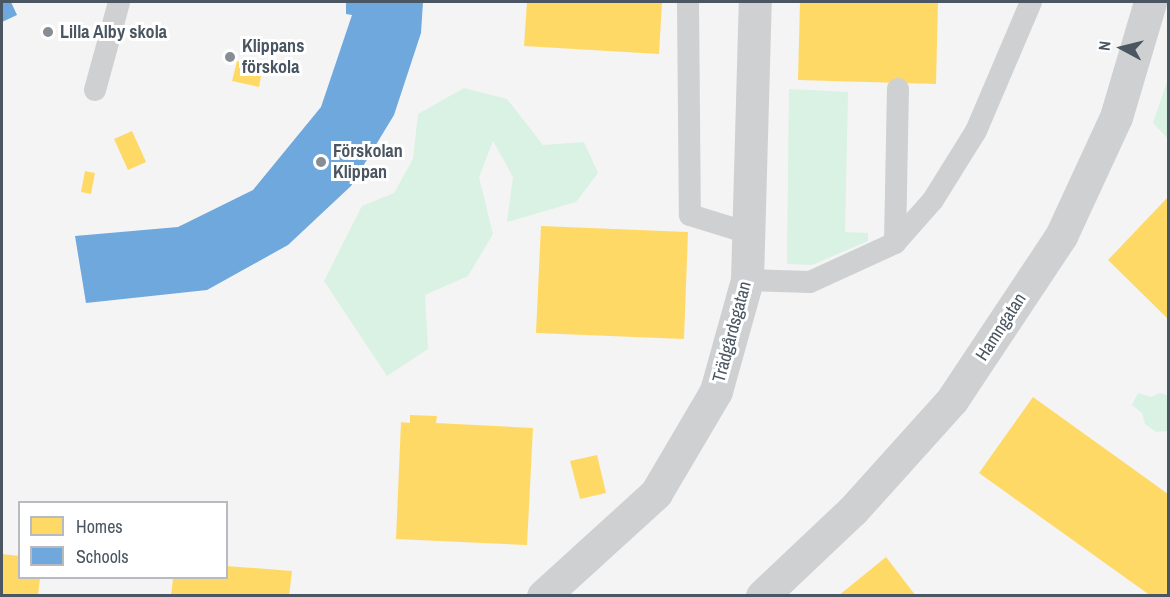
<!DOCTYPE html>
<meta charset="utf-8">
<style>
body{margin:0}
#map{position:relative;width:1170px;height:597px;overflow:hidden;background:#f4f4f4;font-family:"Archivo Narrow",sans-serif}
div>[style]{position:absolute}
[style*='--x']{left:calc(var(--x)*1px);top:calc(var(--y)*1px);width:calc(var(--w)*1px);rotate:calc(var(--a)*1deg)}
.green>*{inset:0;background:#d9f2e3}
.homes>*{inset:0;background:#ffd966}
.schools>*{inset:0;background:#6fa8dc}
.service>*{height:22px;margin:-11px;padding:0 11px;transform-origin:11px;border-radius:11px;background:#ced0d2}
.minor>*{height:33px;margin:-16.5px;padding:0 16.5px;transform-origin:16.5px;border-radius:16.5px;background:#ced0d2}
.tertiary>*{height:33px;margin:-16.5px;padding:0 16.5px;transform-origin:16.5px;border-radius:16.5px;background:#ced0d2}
.dots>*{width:16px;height:16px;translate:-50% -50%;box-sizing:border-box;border:3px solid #fff;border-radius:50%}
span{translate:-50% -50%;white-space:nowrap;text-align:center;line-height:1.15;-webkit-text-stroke:6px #fff;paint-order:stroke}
.poi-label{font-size:18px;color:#4a5661;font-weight:700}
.left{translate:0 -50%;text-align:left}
.street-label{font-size:18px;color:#4a5661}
.frame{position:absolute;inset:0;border:3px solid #4a5661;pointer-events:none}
.legend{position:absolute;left:18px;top:501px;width:210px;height:78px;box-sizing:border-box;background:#fff;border:2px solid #b7bbc0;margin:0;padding:8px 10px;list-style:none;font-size:18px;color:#4a5661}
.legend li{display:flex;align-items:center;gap:12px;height:30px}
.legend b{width:30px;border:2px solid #b7bbc0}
.north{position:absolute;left:1092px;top:18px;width:60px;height:60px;-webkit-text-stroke:4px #fff;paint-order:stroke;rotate:277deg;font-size:16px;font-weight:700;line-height:24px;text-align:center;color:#4a5661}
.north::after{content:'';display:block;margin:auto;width:21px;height:27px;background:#4a5661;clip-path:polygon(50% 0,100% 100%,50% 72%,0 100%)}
</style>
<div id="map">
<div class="green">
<div style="clip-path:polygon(1168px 79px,1168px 139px,1153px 123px)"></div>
<div style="clip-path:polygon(464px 88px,507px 99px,543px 145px,584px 142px,598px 173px,576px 202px,507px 222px,513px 177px,493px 141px,479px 177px,493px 234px,468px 276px,425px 295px,428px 349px,387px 376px,324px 281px,362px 206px,394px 193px,413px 159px,418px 114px)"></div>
<div style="clip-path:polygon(789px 89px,848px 92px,845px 232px,868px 233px,868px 241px,812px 265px,787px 264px)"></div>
<div style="clip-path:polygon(1138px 393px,1151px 397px,1160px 393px,1168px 395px,1168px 431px,1156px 432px,1145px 424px,1142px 413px,1132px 405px)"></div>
</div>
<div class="homes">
<div style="clip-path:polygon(527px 2px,662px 2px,659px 54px,524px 46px)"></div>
<div style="clip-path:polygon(800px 2px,938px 2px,936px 84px,798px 80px)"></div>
<div style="clip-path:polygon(237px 61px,263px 66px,259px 87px,232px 81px)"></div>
<div style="clip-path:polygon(132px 131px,146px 162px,128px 170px,114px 139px)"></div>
<div style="clip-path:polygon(85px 171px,95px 173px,91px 194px,81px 192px)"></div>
<div style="clip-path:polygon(1168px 197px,1168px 319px,1108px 260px)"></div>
<div style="clip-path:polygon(541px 226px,688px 232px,684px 339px,536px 333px)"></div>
<div style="clip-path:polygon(1033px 397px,1168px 494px,1168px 596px,1151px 596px,979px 473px)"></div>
<div style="clip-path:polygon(410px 415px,437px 416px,436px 423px,533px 428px,527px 545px,396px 539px,401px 422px,410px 423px)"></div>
<div style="clip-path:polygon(597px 455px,606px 493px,580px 499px,570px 461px)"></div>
<div style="clip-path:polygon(2px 554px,20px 556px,20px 578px,40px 578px,38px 596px,2px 596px)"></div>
<div style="clip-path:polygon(886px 557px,916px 596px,838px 596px)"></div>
<div style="clip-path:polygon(226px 566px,292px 571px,289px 596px,171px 596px,173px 578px,226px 578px)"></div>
</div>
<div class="schools">
<div style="clip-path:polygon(2px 2px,11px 2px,17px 15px,2px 22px)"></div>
<div style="clip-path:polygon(346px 2px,423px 2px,421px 33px,394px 115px,351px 186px,288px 245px,207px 290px,86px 303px,75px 236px,178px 227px,253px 190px,321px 107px,352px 15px,346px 14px)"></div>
</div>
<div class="service">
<div style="--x:688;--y:2;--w:213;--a:89.5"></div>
<div style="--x:690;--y:215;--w:61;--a:17.2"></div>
<div style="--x:95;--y:90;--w:91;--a:-74.7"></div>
<div style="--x:895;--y:243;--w:154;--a:-88.9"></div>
<div style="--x:747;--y:280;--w:63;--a:1.8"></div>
<div style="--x:810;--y:282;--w:94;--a:-24.6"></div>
<div style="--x:895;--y:243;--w:57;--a:-48.5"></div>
<div style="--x:933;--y:200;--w:81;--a:-58.1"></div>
<div style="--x:976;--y:131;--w:140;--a:-66.9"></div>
</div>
<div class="minor">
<div style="--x:543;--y:596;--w:153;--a:-42.3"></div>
<div style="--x:656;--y:493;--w:118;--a:-59.5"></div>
<div style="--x:716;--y:391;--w:115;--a:-74.4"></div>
<div style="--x:747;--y:280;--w:278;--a:-88.4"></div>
</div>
<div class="tertiary">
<div style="--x:762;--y:596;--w:125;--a:-43.4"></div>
<div style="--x:853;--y:510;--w:148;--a:-48"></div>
<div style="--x:952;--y:400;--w:197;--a:-56.4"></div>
<div style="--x:1061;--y:236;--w:131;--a:-65.2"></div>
<div style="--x:1116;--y:117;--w:120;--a:-73.5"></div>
</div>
<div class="dots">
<div style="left:48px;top:32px;background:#868d94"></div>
<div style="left:230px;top:57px;background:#868d94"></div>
<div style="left:321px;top:162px;background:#868d94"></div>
</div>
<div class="poi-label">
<span class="left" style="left:60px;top:32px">Lilla Alby skola</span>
<span class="left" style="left:242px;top:57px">Klippans<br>förskola</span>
<span class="left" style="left:333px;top:162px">Förskolan<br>Klippan</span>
</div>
<div class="street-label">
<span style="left:1001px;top:327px;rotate:-57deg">Hamngatan</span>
<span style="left:732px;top:332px;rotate:-75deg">Trädgårdsgatan</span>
</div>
<div class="frame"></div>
<ul class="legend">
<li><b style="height:16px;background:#ffd966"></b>Homes</li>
<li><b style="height:16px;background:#6fa8dc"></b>Schools</li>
</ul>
<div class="north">N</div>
</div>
